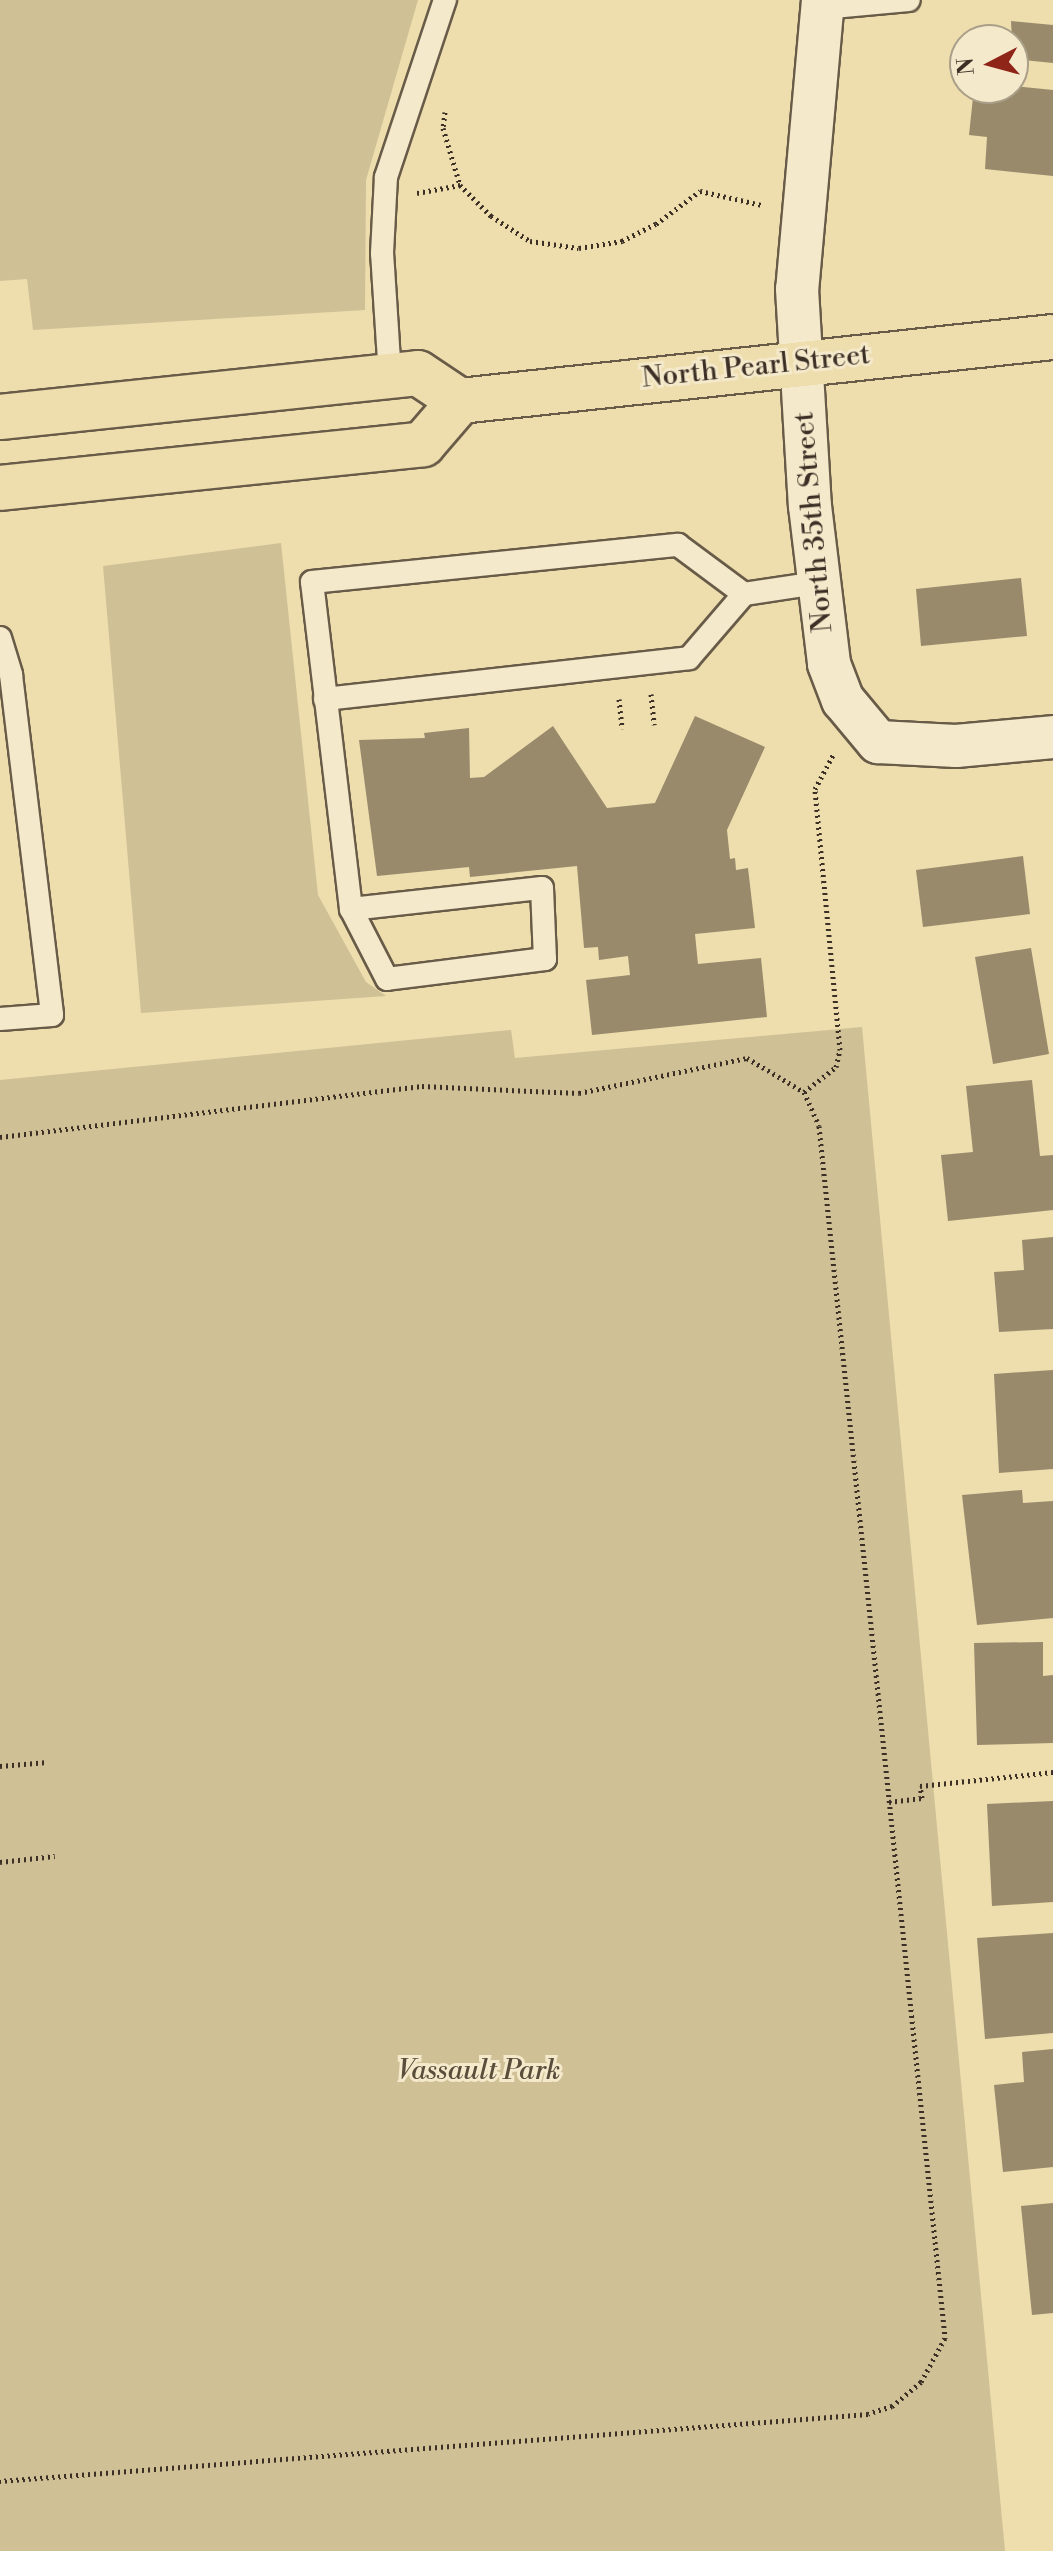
<!DOCTYPE html>
<style>
body{margin:0}
#map{position:relative;width:1053px;height:2551px;overflow:hidden;background:#eeddad;font-family:"Libre Bodoni",serif}
div>[style]{position:absolute}
[style*='--x']{left:calc(var(--x)*1px);top:calc(var(--y)*1px);width:calc(var(--w)*1px);rotate:calc(var(--a)*1deg)}
.green>*{inset:0;background:#d0c096}
.building>*{inset:0;background:#998a6c}
.path>*{height:5px;margin-top:-2.5px;transform-origin:0;background:repeating-linear-gradient(90deg,#3c3026 0 2px,transparent 0 6px)}
.roads{filter:drop-shadow(2px 0 #685b48) drop-shadow(-2px 0 #685b48) drop-shadow(0 2px #685b48) drop-shadow(0 -2px #685b48)}
.service>*{height:22px;margin:-11px;padding:0 11px;transform-origin:11px;border-radius:11px;background:#f4e9ca}
.minor>*{height:42px;margin:-21px;padding:0 21px;transform-origin:21px;border-radius:21px;background:#f4e9ca}
.primary>*{height:44px;margin:-22px;padding:0 22px;transform-origin:22px;border-radius:22px;background:#eeddad}
span{translate:-50% -50%;white-space:nowrap;text-align:center;line-height:1.15;-webkit-text-stroke:6px #f4e9ca;paint-order:stroke}
.street-label{font-size:28px;color:#3c3026}
.park-label{font-size:28px;color:#5a4d3c;font-style:italic}
.north{position:absolute;left:949px;top:24px;width:80px;height:80px;box-sizing:border-box;background:#f4e9ca;border:2px solid #aa9f88;border-radius:50%;rotate:264deg;font-size:22px;font-weight:700;line-height:32px;text-align:center;color:#3c3026}
.north::after{content:'';display:block;margin:auto;width:28px;height:36px;background:#8f2418;clip-path:polygon(50% 0,100% 100%,50% 72%,0 100%)}
</style>
<div id="map">
<div class="green">
<div style="clip-path:polygon(0 0,418px 0,366px 180px,365px 310px,33px 330px,27px 279px,0 281px)"></div>
<div style="clip-path:polygon(281px 543px,318px 895px,366px 982px,386px 996px,141px 1013px,103px 566px)"></div>
<div style="clip-path:polygon(862px 1027px,1005px 2551px,0 2551px,0 1080px,511px 1030px,515px 1058px)"></div>
</div>
<div class="building">
<div style="clip-path:polygon(1011px 21px,1053px 25px,1053px 63px,1013px 59px)"></div>
<div style="clip-path:polygon(1013px 86px,1053px 90px,1053px 176px,985px 169px,987px 137px,969px 135px,974px 88px)"></div>
<div style="clip-path:polygon(1021px 578px,1027px 636px,921px 646px,916px 589px)"></div>
<div style="clip-path:polygon(695px 716px,765px 747px,727px 830px,730px 859px,735px 858px,736px 870px,748px 868px,755px 928px,695px 934px,698px 964px,761px 958px,767px 1017px,592px 1035px,586px 980px,630px 975px,628px 956px,599px 960px,598px 947px,584px 948px,577px 866px,470px 877px,469px 867px,377px 876px,359px 740px,425px 738px,424px 733px,469px 728px,470px 778px,484px 777px,553px 726px,607px 808px,655px 803px)"></div>
<div style="clip-path:polygon(1023px 856px,1030px 914px,923px 927px,916px 870px)"></div>
<div style="clip-path:polygon(1031px 948px,1049px 1054px,993px 1064px,975px 957px)"></div>
<div style="clip-path:polygon(1032px 1080px,1040px 1156px,1053px 1155px,1053px 1210px,948px 1221px,941px 1155px,973px 1152px,966px 1086px)"></div>
<div style="clip-path:polygon(1053px 1237px,1053px 1329px,999px 1332px,994px 1272px,1024px 1270px,1022px 1240px)"></div>
<div style="clip-path:polygon(1053px 1370px,1053px 1469px,999px 1473px,994px 1374px)"></div>
<div style="clip-path:polygon(1022px 1490px,1023px 1503px,1053px 1501px,1053px 1618px,977px 1625px,962px 1495px)"></div>
<div style="clip-path:polygon(1043px 1642px,1043px 1676px,1053px 1675px,1053px 1743px,977px 1745px,974px 1643px)"></div>
<div style="clip-path:polygon(1053px 1801px,1053px 1902px,992px 1906px,987px 1804px)"></div>
<div style="clip-path:polygon(1053px 1933px,1053px 2033px,985px 2039px,977px 1938px)"></div>
<div style="clip-path:polygon(1053px 2049px,1053px 2167px,1003px 2172px,994px 2085px,1024px 2082px,1022px 2052px)"></div>
<div style="clip-path:polygon(1053px 2203px,1053px 2313px,1032px 2315px,1021px 2206px)"></div>
</div>
<div class="path">
<div style="--x:445;--y:112;--w:16;--a:97"></div>
<div style="--x:443;--y:128;--w:59;--a:73.4"></div>
<div style="--x:460;--y:185;--w:44;--a:45"></div>
<div style="--x:491;--y:216;--w:46;--a:32.7"></div>
<div style="--x:530;--y:241;--w:49;--a:8.1"></div>
<div style="--x:579;--y:248;--w:44;--a:-9.2"></div>
<div style="--x:622;--y:241;--w:38;--a:-27"></div>
<div style="--x:656;--y:224;--w:55;--a:-36.9"></div>
<div style="--x:700;--y:191;--w:64;--a:12.7"></div>
<div style="--x:417;--y:193;--w:44;--a:-10.5"></div>
<div style="--x:651;--y:694;--w:31;--a:84"></div>
<div style="--x:619;--y:699;--w:30;--a:84"></div>
<div style="--x:804;--y:1092;--w:41;--a:-38"></div>
<div style="--x:836;--y:1067;--w:17;--a:-77"></div>
<div style="--x:840;--y:1050;--w:262;--a:-95.5"></div>
<div style="--x:815;--y:789;--w:40;--a:-62"></div>
<div style="--x:0;--y:1137;--w:425;--a:-6.9"></div>
<div style="--x:422;--y:1086;--w:157;--a:2.6"></div>
<div style="--x:579;--y:1093;--w:172;--a:-11.8"></div>
<div style="--x:747;--y:1058;--w:66;--a:30.8"></div>
<div style="--x:804;--y:1092;--w:37;--a:66"></div>
<div style="--x:819;--y:1126;--w:1219;--a:84.06"></div>
<div style="--x:945;--y:2338;--w:50;--a:118.6"></div>
<div style="--x:921;--y:2382;--w:38;--a:140"></div>
<div style="--x:892;--y:2406;--w:25;--a:162"></div>
<div style="--x:868;--y:2414;--w:871;--a:175.59"></div>
<div style="--x:0;--y:1766;--w:48;--a:-4.8"></div>
<div style="--x:889;--y:1802;--w:33;--a:-7"></div>
<div style="--x:922;--y:1798;--w:12;--a:-99"></div>
<div style="--x:920;--y:1786;--w:134;--a:-6"></div>
<div style="--x:0;--y:1862;--w:55;--a:-6.2"></div>
</div>
<div class="roads">
<div class="service">
<div style="--x:822;--y:8;--w:87;--a:-5.3"></div>
<div style="--x:390;--y:376;--w:123;--a:-93.7"></div>
<div style="--x:382;--y:253;--w:76;--a:-87"></div>
<div style="--x:386;--y:177;--w:187;--a:-71.6"></div>
<div style="--x:0;--y:638;--w:39;--a:73"></div>
<div style="--x:11;--y:675;--w:342;--a:83.1"></div>
<div style="--x:52;--y:1015;--w:52;--a:175.6"></div>
<div style="--x:325;--y:699;--w:366;--a:-6.4"></div>
<div style="--x:689;--y:658;--w:84;--a:-49.3"></div>
<div style="--x:351;--y:909;--w:192;--a:-6.3"></div>
<div style="--x:542;--y:888;--w:71;--a:87.6"></div>
<div style="--x:545;--y:959;--w:159;--a:172.8"></div>
<div style="--x:387;--y:979;--w:79;--a:-117.2"></div>
<div style="--x:351;--y:909;--w:329;--a:-96.8"></div>
<div style="--x:312;--y:582;--w:368;--a:-5.8"></div>
<div style="--x:678;--y:545;--w:82;--a:36.6"></div>
<div style="--x:744;--y:594;--w:74;--a:-8.6"></div>
</div>
<div class="minor">
<div style="--x:823;--y:0;--w:290;--a:95.1"></div>
<div style="--x:797;--y:289;--w:217;--a:86.6"></div>
<div style="--x:810;--y:506;--w:159;--a:83.1"></div>
<div style="--x:829;--y:664;--w:39;--a:69"></div>
<div style="--x:843;--y:700;--w:55;--a:50.2"></div>
<div style="--x:878;--y:742;--w:78;--a:2.9"></div>
<div style="--x:956;--y:746;--w:97;--a:-5.3"></div>
</div>
<div class="primary">
<div style="--x:0;--y:417;--w:420;--a:-6"></div>
<div style="--x:418;--y:373;--w:50;--a:33.7"></div>
<div style="--x:460;--y:401;--w:596;--a:-6.16"></div>
<div style="--x:0;--y:488;--w:425;--a:-5.9"></div>
<div style="--x:423;--y:444;--w:57;--a:-49.3"></div>
</div>
</div>
<div class="street-label">
<span style="left:756px;top:367px;rotate:-6deg">North Pearl Street</span>
<span style="left:814px;top:522px;rotate:-95deg">North 35th Street</span>
</div>
<div class="park-label">
<span style="left:479px;top:2071px">Vassault Park</span>
</div>
<div class="north">N</div>
</div>
